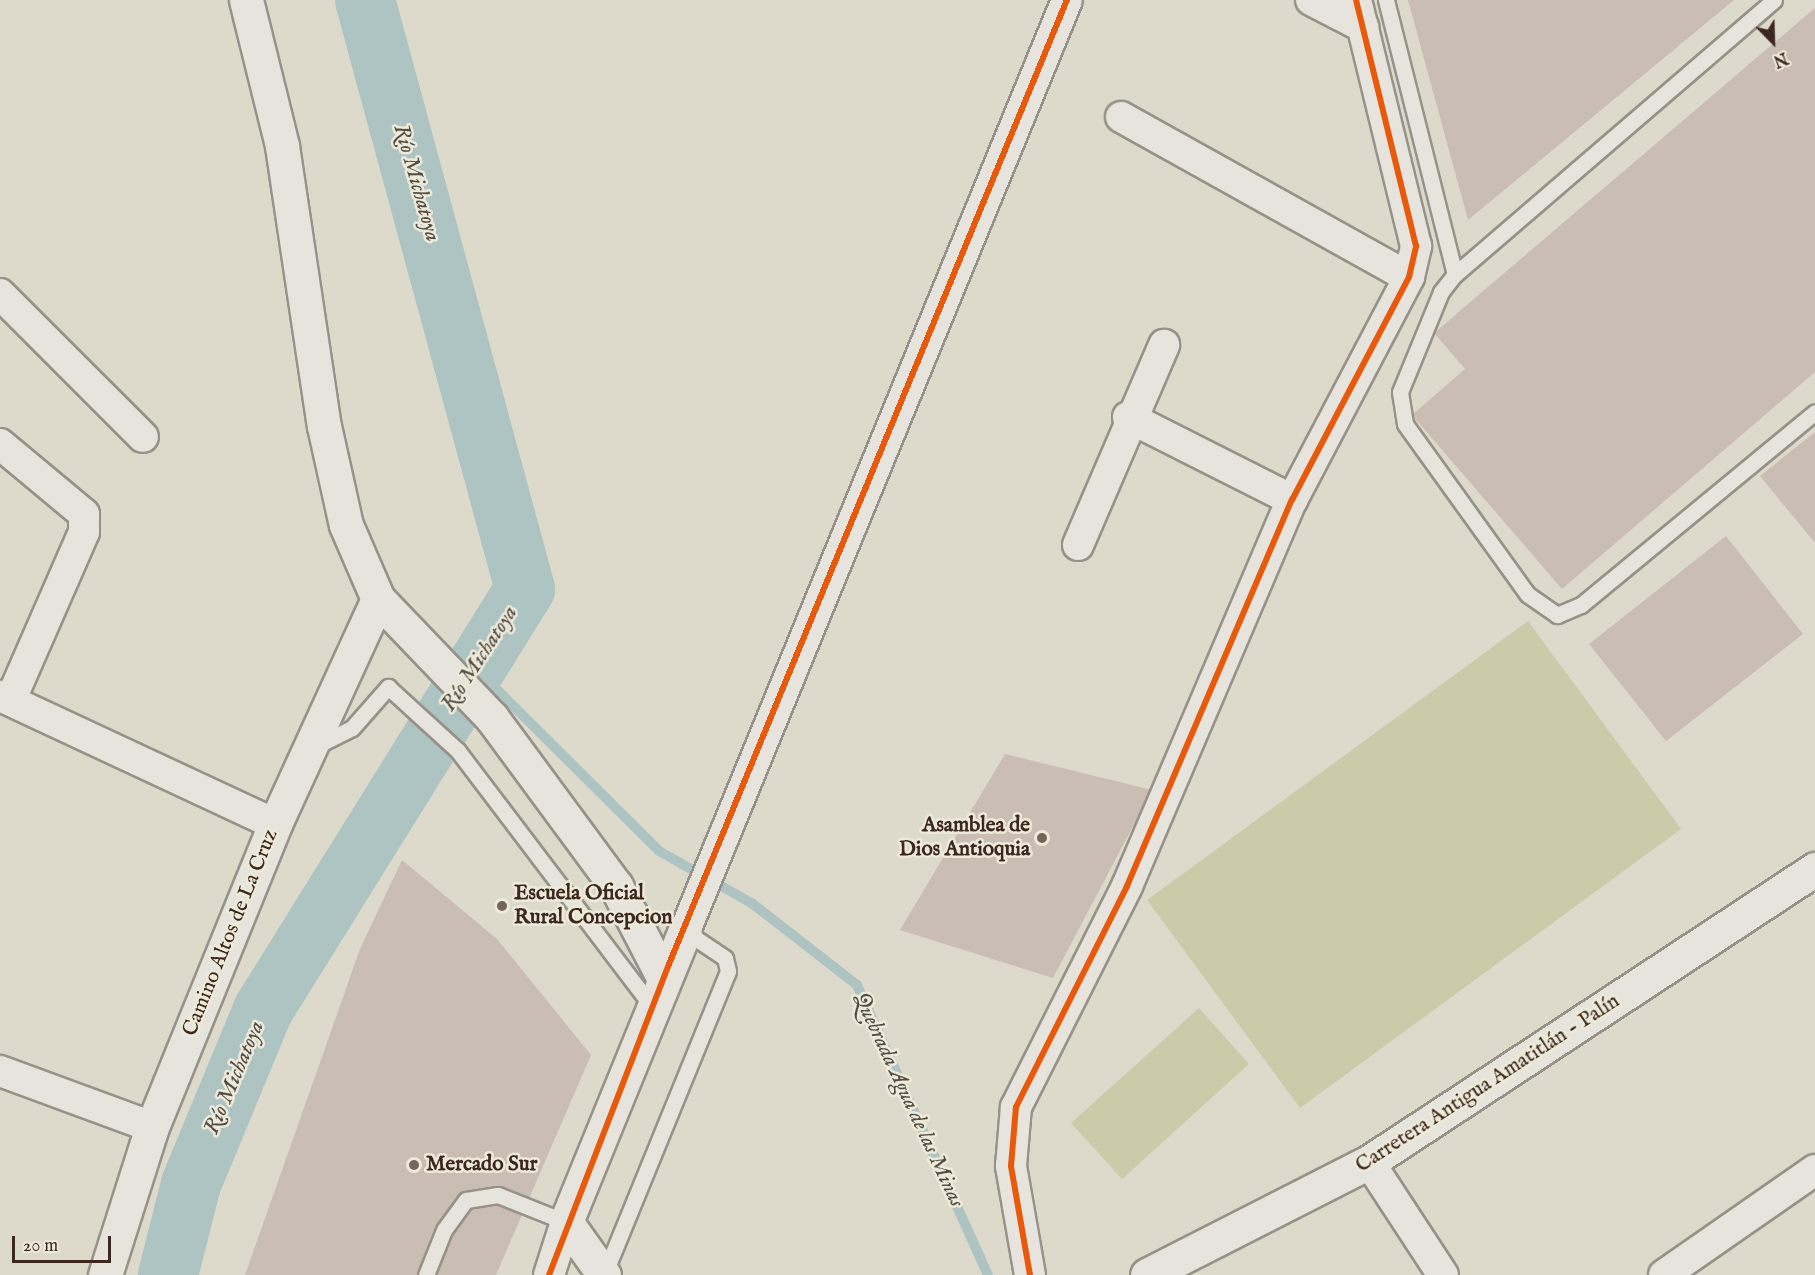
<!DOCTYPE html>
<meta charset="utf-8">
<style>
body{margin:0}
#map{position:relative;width:1815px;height:1275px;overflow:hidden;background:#dddacc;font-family:"IM FELL English",serif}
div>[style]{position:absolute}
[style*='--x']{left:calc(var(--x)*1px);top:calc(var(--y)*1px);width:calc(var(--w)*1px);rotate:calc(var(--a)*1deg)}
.green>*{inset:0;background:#cbcbaa}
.stream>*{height:10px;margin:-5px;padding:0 5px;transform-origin:5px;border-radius:5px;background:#adc4c2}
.river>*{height:60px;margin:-30px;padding:0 30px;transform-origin:30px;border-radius:30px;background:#adc4c2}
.building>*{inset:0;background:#cabdb4}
.roads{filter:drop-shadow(2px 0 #979289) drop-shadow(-2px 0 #979289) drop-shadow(0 2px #979289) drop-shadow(0 -2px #979289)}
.service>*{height:15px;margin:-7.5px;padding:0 7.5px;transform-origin:7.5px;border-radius:7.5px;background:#e6e4dd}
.minor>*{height:30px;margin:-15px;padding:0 15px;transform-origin:15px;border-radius:15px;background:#e6e4dd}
.tertiary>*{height:33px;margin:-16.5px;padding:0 16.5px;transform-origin:16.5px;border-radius:16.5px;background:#e6e4dd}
.secondary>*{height:33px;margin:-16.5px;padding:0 16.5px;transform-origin:16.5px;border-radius:16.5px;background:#e6e4dd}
.cycleway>*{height:6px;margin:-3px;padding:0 3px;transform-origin:3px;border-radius:3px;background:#e8590c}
.dots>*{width:16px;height:16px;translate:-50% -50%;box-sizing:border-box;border:3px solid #eeead9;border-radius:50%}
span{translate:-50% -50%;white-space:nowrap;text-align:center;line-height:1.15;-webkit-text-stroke:5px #eeead9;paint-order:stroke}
.poi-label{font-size:21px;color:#3d2820;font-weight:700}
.right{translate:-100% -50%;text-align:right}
.left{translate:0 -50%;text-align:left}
.street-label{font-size:21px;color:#3d2820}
.water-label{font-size:22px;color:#544c47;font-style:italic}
.north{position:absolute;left:1743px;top:12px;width:60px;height:60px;-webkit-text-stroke:4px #eeead9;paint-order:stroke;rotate:157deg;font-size:16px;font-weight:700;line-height:24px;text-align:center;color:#3d2820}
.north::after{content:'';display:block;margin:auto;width:21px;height:27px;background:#3d2820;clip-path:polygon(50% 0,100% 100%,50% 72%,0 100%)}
.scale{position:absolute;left:12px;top:1236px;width:99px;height:27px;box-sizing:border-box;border:3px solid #3d2820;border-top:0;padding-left:8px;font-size:18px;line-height:21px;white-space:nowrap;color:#3d2820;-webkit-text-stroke:4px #eeead9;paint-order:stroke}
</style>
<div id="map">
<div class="green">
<div style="clip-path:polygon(1528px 621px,1681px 829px,1300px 1108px,1147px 900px)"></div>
<div style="clip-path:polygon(1199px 1008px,1249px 1064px,1122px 1179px,1071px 1123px)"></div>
</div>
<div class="stream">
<div style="--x:475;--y:668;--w:260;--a:44.8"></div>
<div style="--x:659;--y:851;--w:108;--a:29.4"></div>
<div style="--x:753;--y:904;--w:132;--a:37.9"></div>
<div style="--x:857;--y:985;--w:318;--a:65.7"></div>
</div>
<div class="river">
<div style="--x:168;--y:1275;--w:94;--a:-75.8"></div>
<div style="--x:191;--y:1184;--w:188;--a:-67.5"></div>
<div style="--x:263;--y:1010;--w:496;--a:-58.1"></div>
<div style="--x:525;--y:589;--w:610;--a:-105.2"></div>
</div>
<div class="building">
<div style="clip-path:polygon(1408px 0,1734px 0,1468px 220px)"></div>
<div style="clip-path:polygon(1815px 8px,1815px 372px,1562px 589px,1412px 415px,1465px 369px,1434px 333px)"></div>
<div style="clip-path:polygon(1815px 432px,1815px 543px,1760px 476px)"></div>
<div style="clip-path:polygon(1726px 536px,1803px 634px,1666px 741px,1589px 644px)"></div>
<div style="clip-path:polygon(1005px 754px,1152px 790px,1053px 978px,900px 930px)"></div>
<div style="clip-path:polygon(402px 860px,497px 939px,591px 1055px,496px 1275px,245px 1275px,360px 949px)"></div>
</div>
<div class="roads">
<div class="service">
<div style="--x:1386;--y:0;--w:283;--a:75.9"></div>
<div style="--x:1774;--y:0;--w:421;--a:139.3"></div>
<div style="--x:1455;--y:274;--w:23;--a:128"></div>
<div style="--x:1441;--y:292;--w:108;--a:112.3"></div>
<div style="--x:1400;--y:392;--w:32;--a:81"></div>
<div style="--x:1405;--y:424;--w:209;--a:54.3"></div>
<div style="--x:1527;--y:594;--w:37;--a:35"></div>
<div style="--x:1557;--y:615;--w:26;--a:-23"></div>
<div style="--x:1581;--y:605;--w:303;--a:-39.5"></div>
<div style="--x:314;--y:747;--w:42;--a:-26.6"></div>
<div style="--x:352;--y:728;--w:55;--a:-48.7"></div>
<div style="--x:388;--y:687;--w:95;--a:42.4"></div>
<div style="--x:458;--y:751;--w:323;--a:52.8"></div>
<div style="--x:426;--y:1275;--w:48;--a:-68.2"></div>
<div style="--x:444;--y:1230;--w:37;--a:-54"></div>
<div style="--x:466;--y:1200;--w:32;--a:-9"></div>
<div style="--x:498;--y:1195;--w:73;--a:21.7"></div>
<div style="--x:604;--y:1275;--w:328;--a:-67.8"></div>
<div style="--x:728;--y:971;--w:13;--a:-103"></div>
<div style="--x:725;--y:958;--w:48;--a:-146"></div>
</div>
<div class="minor">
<div style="--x:1311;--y:0;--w:59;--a:27.4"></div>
<div style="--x:1121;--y:117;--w:329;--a:29.1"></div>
<div style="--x:0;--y:294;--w:202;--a:45"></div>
<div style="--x:1128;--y:417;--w:184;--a:26.8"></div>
<div style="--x:0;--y:444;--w:109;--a:39.8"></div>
<div style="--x:84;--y:514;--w:18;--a:90"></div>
<div style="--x:84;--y:532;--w:182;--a:113.6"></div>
<div style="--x:1078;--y:545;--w:218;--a:-66.7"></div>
<div style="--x:0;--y:696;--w:303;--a:25"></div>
<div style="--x:685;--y:931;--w:1006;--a:-67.69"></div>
<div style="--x:0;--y:1071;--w:162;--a:20.2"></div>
<div style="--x:1369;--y:1162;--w:135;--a:56.8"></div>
<div style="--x:549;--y:1275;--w:56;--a:-72.2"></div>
<div style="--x:1030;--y:1275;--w:111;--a:-99.9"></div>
<div style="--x:1011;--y:1166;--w:59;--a:-85.2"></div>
<div style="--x:1016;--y:1107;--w:247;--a:-63.3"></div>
<div style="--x:1127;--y:886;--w:420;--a:-66.9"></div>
<div style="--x:1292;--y:500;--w:252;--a:-62.3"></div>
<div style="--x:1409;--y:277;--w:32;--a:-77"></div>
<div style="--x:1416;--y:246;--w:253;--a:-103.7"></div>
<div style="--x:1664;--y:1275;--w:184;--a:-34.8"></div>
</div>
<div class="tertiary">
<div style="--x:246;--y:0;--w:150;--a:76.1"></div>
<div style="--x:282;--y:146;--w:283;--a:81.5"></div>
<div style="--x:324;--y:426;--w:101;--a:77.5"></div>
<div style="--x:346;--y:525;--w:81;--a:66.6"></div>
<div style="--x:378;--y:599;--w:165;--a:46.2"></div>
<div style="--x:492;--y:718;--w:209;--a:53.6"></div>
<div style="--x:616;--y:886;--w:105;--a:62.7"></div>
<div style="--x:105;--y:1275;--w:155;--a:-72.4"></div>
<div style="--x:152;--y:1127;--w:327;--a:-67.9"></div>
<div style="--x:275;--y:824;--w:247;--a:-65.4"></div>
<div style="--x:604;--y:1275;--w:65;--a:-125.6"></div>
<div style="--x:566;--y:1222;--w:314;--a:-67.8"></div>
</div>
<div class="secondary">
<div style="--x:1147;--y:1275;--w:249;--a:-27"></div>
<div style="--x:1369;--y:1162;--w:534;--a:-33.3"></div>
</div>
</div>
<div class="cycleway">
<div style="--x:549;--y:1275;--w:333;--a:-68.9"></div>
<div style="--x:669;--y:964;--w:1043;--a:-67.57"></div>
<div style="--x:1030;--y:1275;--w:111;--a:-99.9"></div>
<div style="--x:1011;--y:1166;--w:59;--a:-85.2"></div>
<div style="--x:1016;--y:1107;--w:247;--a:-63.3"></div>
<div style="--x:1127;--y:886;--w:420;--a:-66.9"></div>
<div style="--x:1292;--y:500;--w:252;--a:-62.3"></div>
<div style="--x:1409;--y:277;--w:32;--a:-77"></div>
<div style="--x:1416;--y:246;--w:253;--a:-103.7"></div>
</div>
<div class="dots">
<div style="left:1042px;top:838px;background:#75665c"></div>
<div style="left:502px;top:906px;background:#75665c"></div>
<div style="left:414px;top:1165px;background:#75665c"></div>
</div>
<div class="poi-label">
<span class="right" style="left:1030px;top:838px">Asamblea de<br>Dios Antioquia</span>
<span class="left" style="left:514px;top:906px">Escuela Oficial<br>Rural Concepcion</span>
<span class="left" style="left:426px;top:1165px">Mercado Sur</span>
</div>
<div class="street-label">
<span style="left:231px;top:933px;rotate:-68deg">Camino Altos de La Cruz</span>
<span style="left:1488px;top:1084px;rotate:-33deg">Carretera Antigua Amatitlán - Palín</span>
</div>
<div class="water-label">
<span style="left:416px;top:183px;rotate:74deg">Río Michatoya</span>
<span style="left:480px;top:659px;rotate:-57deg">Río Michatoya</span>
<span style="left:235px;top:1078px;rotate:-67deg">Río Michatoya</span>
<span style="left:908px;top:1100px;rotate:65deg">Quebrada Agua de las Minas</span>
</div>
<div class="north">N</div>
<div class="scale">20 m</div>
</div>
